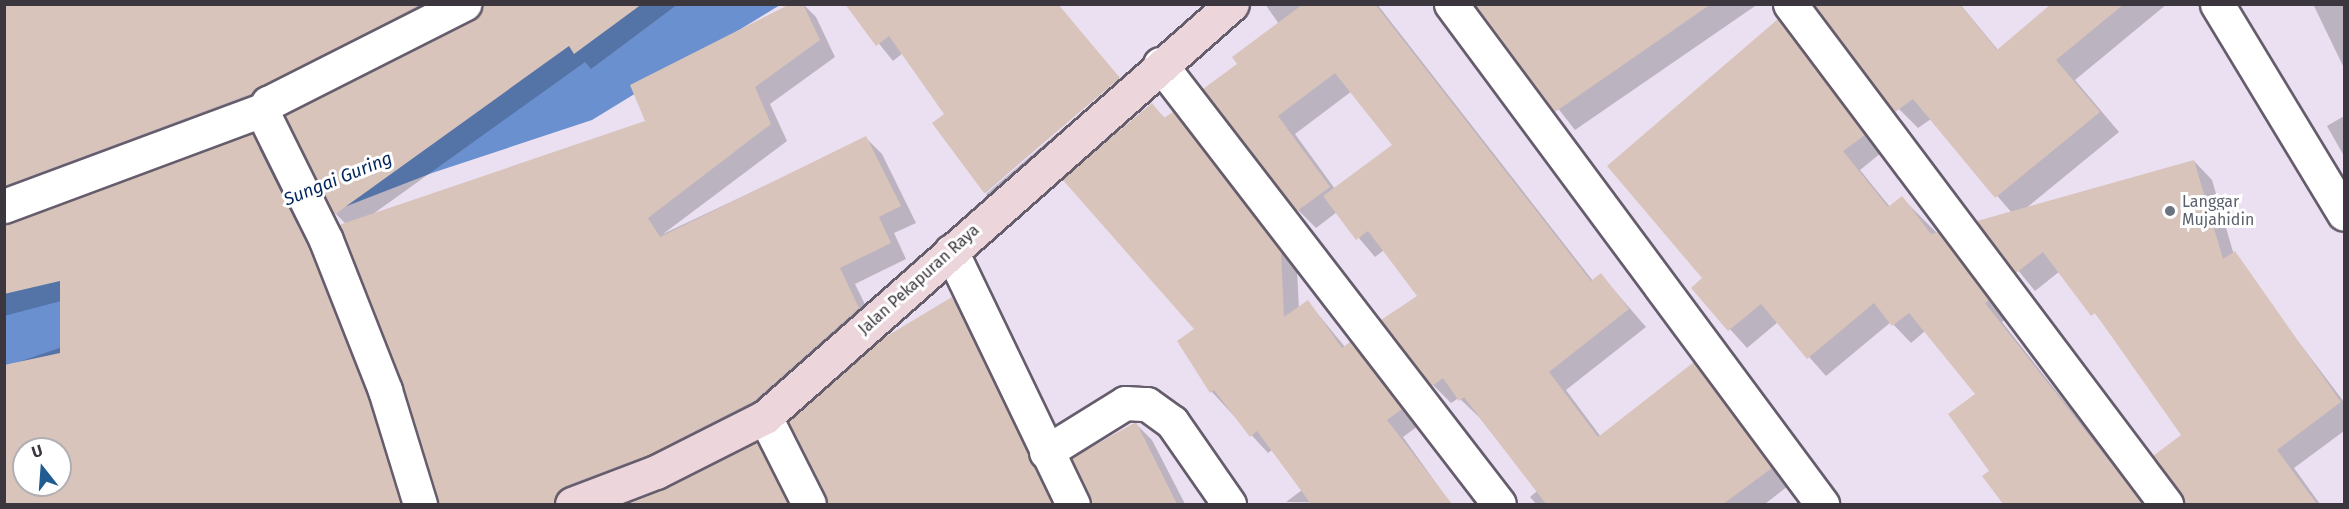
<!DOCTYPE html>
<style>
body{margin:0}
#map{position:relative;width:2349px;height:509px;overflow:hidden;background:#ebe0f1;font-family:"Fira Sans",sans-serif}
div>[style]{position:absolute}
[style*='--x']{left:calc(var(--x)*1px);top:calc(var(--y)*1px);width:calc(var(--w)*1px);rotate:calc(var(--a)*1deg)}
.water>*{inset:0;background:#6a90d0}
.shadow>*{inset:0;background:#0003}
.building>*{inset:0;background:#d8c4bb}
.roads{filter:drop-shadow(2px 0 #665d6c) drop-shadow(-2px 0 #665d6c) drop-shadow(0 2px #665d6c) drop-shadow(0 -2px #665d6c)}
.street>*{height:33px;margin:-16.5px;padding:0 16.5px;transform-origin:16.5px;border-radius:16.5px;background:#fff}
.secondary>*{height:33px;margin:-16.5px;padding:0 16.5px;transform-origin:16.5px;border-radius:16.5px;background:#edd6db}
.dots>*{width:16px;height:16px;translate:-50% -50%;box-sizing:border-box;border:3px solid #fff;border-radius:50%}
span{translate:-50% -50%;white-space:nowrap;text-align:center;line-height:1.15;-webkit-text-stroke:6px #fff;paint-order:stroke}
.worship-label{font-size:16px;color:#5b616d}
.left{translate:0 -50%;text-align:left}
.street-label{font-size:16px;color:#3c373e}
.water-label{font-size:18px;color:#03255d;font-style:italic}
.frame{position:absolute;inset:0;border:6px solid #3c373e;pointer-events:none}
.north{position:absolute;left:12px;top:437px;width:60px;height:60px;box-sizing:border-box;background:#fff;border:2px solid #b1afb2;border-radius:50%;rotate:343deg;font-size:16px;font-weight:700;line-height:24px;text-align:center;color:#3c373e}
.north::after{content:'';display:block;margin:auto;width:21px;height:27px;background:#205b92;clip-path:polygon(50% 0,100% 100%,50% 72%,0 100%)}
</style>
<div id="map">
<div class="water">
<div style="clip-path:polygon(556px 5px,780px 5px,592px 120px,432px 173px,218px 256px,5px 394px,4px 259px,231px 162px)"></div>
</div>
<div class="shadow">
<div style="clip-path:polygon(4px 4px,469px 4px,4px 215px)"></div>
<div style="clip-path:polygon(484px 4px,678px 4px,591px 69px,585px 62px,373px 214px,647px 122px,803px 4px,816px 17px,835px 57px,770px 104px,787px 141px,663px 234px,866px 138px,882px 154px,916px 223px,894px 233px,906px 259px,855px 284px,875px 325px,771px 417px,579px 504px,438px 504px,404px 383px,346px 224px,336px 214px)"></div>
<div style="clip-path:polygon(847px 4px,1085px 38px,1119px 77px,985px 193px,934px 123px,946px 114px,903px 53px,893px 61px)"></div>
<div style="clip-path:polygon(evenodd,1265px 4px,1377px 4px,1593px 281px,1601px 275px,1646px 327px,1566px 390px,1601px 437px,1693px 364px,1788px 486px,1765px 504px,1536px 504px,1530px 497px,1537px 491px,1479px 417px,1459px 398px,1451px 403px,1433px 385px,1383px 321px,1419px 296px,1384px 250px,1375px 257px,1337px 212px,1316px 228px,1298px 210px,1239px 64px,1279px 24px,1265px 4px,1352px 91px,1394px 145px,1335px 189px,1295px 134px,1352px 91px)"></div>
<div style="clip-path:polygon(1470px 4px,1758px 4px,1575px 130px,1480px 9px)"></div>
<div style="clip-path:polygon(1960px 4px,1998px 50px,2053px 4px,2167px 4px,2075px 80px,2119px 132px,2025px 209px,2194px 161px,2212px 180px,2241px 279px,2107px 328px,2060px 271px,2035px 291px,1979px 222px,2012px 213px,1931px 119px,1918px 128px,1899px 109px)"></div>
<div style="clip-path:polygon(2313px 4px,2344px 4px,2344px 68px)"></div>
<div style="clip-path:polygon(1777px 21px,1881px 153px,1860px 170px,1890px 207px,1902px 198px,1956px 252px,2006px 319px,2002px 322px,2145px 504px,2006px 504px,1984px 476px,1992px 471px,1977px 395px,1925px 331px,1911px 343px,1891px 322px,1826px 376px,1778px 322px,1747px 348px,1693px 288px,1704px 278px)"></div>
<div style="clip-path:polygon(1121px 79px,1135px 95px,1001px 208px,986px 194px)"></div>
<div style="clip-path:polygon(1151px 105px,1166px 119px,1173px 114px,1190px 131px,1297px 270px,1299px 309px,1308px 302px,1345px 347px,1350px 344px,1367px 361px,1418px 426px,1403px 437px,1451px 504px,1286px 502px,1302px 490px,1272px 450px,1268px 453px,1212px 392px,1179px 341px,1197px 330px,1064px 179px)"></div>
<div style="clip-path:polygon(2344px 116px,2344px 156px,2327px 126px)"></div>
<div style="clip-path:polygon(evenodd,252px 135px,268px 152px,324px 265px,411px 504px,4px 504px,4px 367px,272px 275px,263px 248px,4px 316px,4px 226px,252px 135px,24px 449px,60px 449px,60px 485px,24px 485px,24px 449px)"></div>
<div style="clip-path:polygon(952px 299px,968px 315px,1062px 504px,827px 504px)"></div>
<div style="clip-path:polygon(2273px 308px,2344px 402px,2344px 431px,2294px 468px,2320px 504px,2184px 504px,2183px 436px)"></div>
<div style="clip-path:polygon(1136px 424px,1152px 440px,1185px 504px,1093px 504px,1074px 459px)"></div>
<div style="clip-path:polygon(756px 444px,772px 460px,795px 504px,628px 504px)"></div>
</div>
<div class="building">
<div style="clip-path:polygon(4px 4px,421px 4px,253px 93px,4px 186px)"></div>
<div style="clip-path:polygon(483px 4px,642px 4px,574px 54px,569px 46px,334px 215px,285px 115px,472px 21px)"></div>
<div style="clip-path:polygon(790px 4px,803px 4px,820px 40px,755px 87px,771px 124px,648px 218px,660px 237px,866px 136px,901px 206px,879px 217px,891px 243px,840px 268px,859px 308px,754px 401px,648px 455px,565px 486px,554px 504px,438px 504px,402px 383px,339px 225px,645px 121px,630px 85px)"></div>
<div style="clip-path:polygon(845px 4px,1058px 4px,1120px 78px,984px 193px,932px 123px,944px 114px,889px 36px,876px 46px)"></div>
<div style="clip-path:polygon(1303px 4px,1375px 4px,1591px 281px,1601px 273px,1629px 309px,1549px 372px,1598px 437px,1694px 362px,1772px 468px,1723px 504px,1546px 504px,1464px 397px,1459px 401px,1443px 378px,1432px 386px,1381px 320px,1417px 296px,1368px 231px,1356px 240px,1323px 196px,1392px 145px,1335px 73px,1278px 116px,1330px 187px,1297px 211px,1203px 89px,1237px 64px,1232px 57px)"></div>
<div style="clip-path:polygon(1475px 4px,1711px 4px,1555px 112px)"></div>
<div style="clip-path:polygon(1814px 4px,1960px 4px,1997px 50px,2051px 4px,2124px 4px,2056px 60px,2100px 112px,1995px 198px,1913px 99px,1895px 112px)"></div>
<div style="clip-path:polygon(1778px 19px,1865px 135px,1843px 151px,1888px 207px,1902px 196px,1931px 234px,1938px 232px,1989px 300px,1985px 303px,2143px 504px,2003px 504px,1982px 476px,1989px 471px,1948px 414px,1975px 394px,1909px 313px,1892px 326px,1874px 303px,1807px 359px,1761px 304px,1728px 331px,1691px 288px,1702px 278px,1607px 166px)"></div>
<div style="clip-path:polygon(1152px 103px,1164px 118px,1173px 112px,1281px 251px,1284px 317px,1308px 300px,1342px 348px,1350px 342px,1402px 409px,1387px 420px,1452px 504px,1311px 504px,1257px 431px,1250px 437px,1214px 390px,1210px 393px,1177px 341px,1194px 329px,1062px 179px)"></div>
<div style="clip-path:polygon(evenodd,252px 134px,309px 248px,367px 396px,401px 504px,4px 504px,4px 365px,60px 353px,60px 281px,4px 294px,4px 224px,252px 134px,24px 449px,60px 449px,60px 485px,24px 485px,24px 449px)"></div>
<div style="clip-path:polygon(2194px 160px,2223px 259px,2235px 251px,2341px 402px,2277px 450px,2317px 504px,2184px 504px,2153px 456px,2181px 435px,2095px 313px,2091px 316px,2043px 252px,2016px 273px,1977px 221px)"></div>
<div style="clip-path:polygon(952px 297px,1052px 504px,828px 504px,788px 421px,882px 339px)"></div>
<div style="clip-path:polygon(1136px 422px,1177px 504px,1092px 504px,1072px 458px)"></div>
<div style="clip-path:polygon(757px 442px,788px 504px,623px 504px,664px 489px)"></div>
</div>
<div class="roads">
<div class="street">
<div style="--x:1451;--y:4;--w:623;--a:53.42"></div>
<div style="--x:1790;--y:4;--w:626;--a:53.06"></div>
<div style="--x:2217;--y:4;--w:245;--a:58.8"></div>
<div style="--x:1160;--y:64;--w:555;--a:52.39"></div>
<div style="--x:4;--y:206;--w:278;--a:-20.4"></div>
<div style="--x:951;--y:251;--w:281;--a:64.3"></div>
<div style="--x:765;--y:417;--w:97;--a:63.2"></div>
<div style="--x:1046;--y:452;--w:93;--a:-31.8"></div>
<div style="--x:1125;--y:403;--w:22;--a:3"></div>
<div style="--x:1147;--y:404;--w:31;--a:36"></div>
<div style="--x:1172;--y:422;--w:100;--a:55.2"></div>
<div style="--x:420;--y:504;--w:119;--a:-107.1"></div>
<div style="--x:385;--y:390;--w:161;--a:-111.5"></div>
<div style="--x:326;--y:240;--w:140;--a:-116.4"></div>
<div style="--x:264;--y:115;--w:13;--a:-72"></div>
<div style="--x:268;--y:103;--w:220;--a:-26.8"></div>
</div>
<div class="secondary">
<div style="--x:572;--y:504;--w:90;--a:-20.9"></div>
<div style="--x:656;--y:472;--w:122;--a:-26.8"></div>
<div style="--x:765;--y:417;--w:623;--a:-41.49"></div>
</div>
</div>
<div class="dots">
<div style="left:2170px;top:211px;background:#6b7280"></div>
</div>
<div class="worship-label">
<span class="left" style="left:2182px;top:211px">Langgar<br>Mujahidin</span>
</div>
<div class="street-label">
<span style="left:919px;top:280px;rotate:-42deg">Jalan Pekapuran Raya</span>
</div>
<div class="water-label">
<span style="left:338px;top:179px;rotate:-22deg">Sungai Guring</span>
</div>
<div class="frame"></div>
<div class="north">U</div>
</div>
